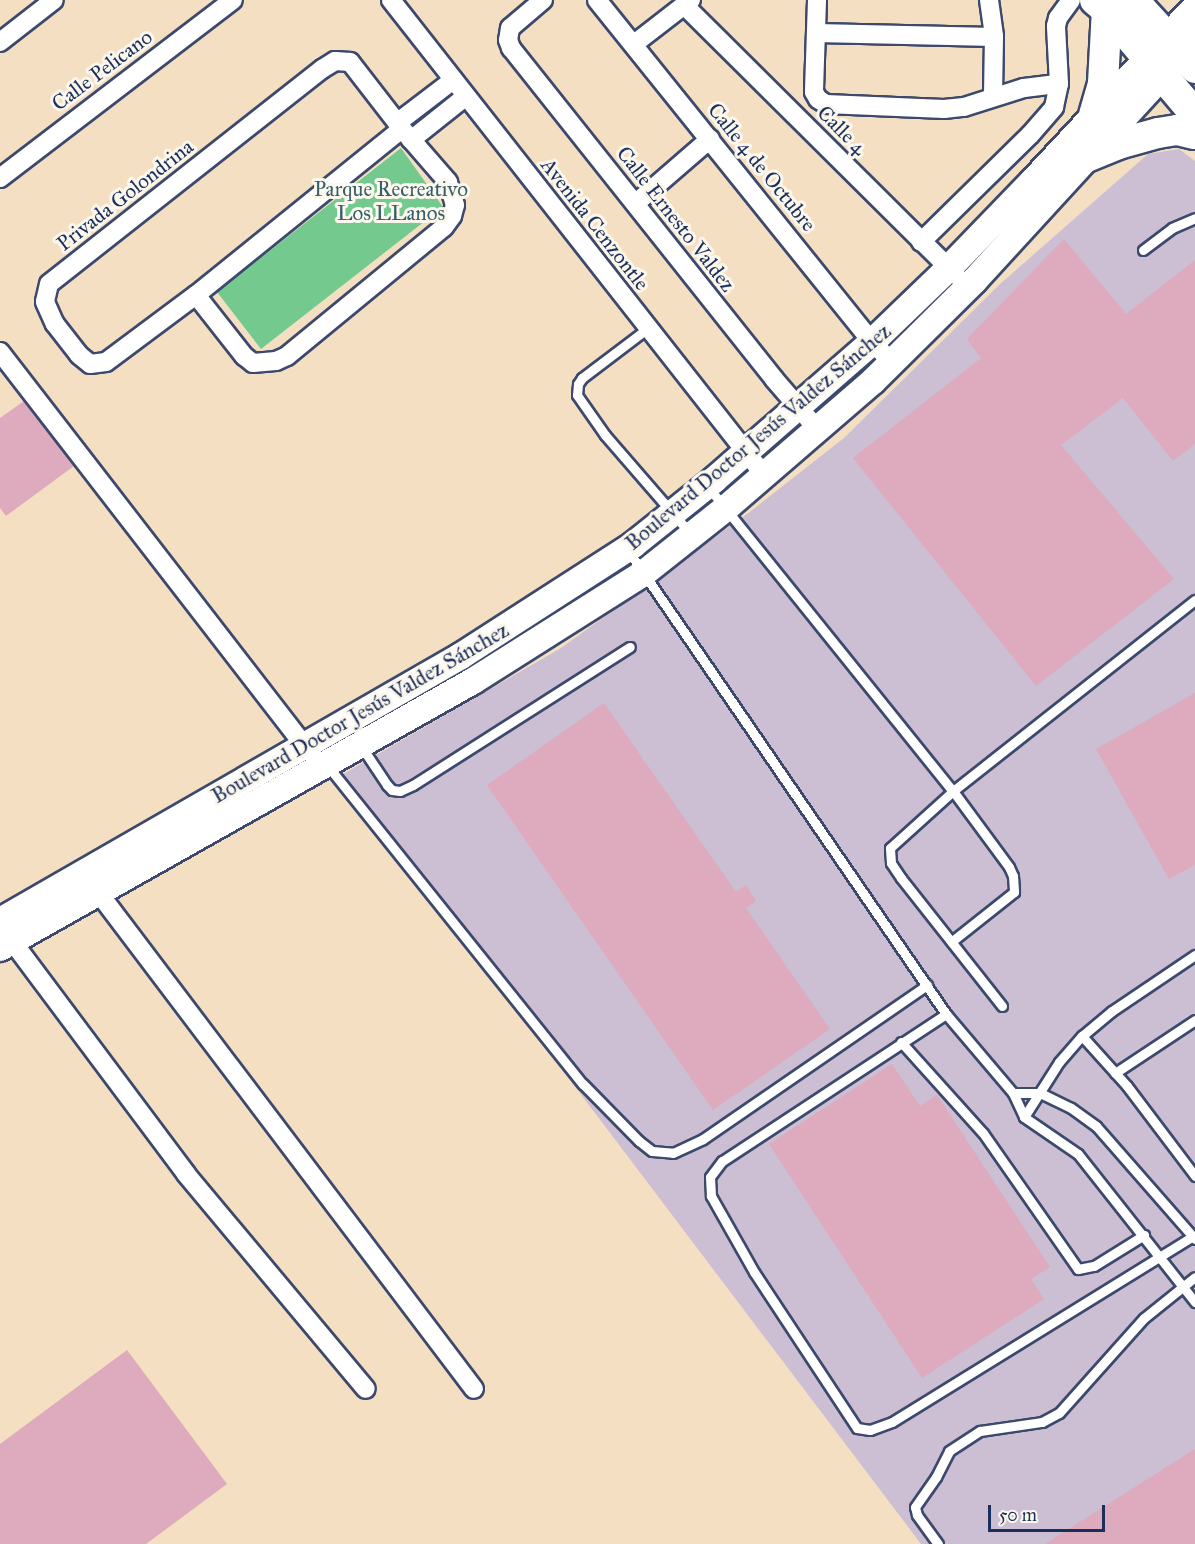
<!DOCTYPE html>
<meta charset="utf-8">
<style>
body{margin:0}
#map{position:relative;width:1195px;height:1544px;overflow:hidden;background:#f4dfc2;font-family:"IM FELL Great Primer",serif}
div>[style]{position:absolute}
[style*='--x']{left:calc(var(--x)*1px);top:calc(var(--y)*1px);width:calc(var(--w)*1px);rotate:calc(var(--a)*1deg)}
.industrial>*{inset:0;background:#ccbed3}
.green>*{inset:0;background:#74ca8e}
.building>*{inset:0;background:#deaabd}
.roads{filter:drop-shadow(2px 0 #3c496d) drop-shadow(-2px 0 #3c496d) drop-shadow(0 2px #3c496d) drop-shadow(0 -2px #3c496d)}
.service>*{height:9px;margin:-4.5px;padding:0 4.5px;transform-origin:4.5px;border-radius:4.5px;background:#fff}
.minor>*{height:18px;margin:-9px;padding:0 9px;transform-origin:9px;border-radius:9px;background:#fff}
.secondary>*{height:26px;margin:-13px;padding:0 13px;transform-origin:13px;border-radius:13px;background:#fff}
.trunk>*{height:30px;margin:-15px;padding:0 15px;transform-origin:15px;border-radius:15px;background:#fff}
span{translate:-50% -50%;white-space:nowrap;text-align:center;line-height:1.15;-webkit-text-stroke:6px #fbf7ec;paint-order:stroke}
.street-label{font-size:21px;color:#1b2f5e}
.park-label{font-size:21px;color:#365e6c}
.scale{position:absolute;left:988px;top:1505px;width:117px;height:27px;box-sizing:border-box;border:3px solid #1b2f5e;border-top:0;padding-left:8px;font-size:18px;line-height:21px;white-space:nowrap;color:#1b2f5e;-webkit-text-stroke:4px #fbf7ec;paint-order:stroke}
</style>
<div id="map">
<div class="industrial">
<div style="clip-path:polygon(1179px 149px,1195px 161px,1195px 1544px,921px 1544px,340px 776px,561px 648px,751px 511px,844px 438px,999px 285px,1148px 154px)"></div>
</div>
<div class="green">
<div style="clip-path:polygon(401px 148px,443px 207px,261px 349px,217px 292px)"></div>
</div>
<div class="building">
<div style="clip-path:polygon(1064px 239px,1126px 314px,1195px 260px,1195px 444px,1173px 461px,1123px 398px,1061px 445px,1174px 579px,1036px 686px,853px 458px,981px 358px,967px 339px)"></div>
<div style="clip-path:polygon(24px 401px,74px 466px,6px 516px,0 508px,0 418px)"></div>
<div style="clip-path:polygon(1195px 693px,1195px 865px,1169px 879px,1096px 749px)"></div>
<div style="clip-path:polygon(604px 703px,736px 892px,746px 885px,756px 901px,746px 908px,830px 1029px,713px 1110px,487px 785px)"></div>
<div style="clip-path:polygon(892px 1064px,920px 1106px,937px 1095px,1050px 1267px,1031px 1279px,1044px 1299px,922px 1378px,769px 1144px)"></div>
<div style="clip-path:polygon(127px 1350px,227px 1484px,146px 1544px,0 1544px,0 1444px)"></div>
<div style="clip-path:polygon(1195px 1449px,1195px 1544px,1045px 1544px)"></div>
</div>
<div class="roads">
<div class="service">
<div style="--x:1143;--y:250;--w:36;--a:-37"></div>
<div style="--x:1172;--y:228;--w:25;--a:-23"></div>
<div style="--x:648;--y:328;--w:83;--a:142.9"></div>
<div style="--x:582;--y:378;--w:7;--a:124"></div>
<div style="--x:578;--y:384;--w:11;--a:95"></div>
<div style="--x:577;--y:395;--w:49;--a:55"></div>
<div style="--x:605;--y:435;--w:130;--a:49.1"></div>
<div style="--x:709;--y:488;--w:389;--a:51.2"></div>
<div style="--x:953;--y:791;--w:94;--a:53.6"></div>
<div style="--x:1009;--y:867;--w:10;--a:66"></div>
<div style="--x:1013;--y:876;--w:16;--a:86"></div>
<div style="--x:1014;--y:892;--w:80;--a:141.6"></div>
<div style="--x:627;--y:549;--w:564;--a:55.55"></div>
<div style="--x:946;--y:1014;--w:104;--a:49.7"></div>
<div style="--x:361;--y:746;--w:47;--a:56.3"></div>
<div style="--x:387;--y:785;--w:7;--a:45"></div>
<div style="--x:392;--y:790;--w:8;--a:7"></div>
<div style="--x:400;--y:791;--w:14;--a:-25"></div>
<div style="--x:413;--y:785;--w:257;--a:-32.5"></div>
<div style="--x:327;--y:765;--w:409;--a:51.3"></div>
<div style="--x:583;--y:1084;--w:80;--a:45.5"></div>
<div style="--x:639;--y:1141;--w:16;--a:38"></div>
<div style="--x:652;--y:1151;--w:21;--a:5"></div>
<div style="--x:673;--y:1153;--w:33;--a:-25"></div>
<div style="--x:703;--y:1139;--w:272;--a:-34.5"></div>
<div style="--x:1002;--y:1006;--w:163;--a:-128.3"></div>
<div style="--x:901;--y:878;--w:18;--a:-124"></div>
<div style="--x:891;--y:863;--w:15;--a:-94"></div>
<div style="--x:890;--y:848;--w:85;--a:-42.1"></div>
<div style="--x:953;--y:791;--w:308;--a:-38.3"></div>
<div style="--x:946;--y:1014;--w:268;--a:146.7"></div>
<div style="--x:722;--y:1161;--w:20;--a:127"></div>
<div style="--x:710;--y:1177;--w:19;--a:87"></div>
<div style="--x:711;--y:1196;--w:87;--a:60.5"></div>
<div style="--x:754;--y:1272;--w:187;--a:56.6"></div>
<div style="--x:857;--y:1428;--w:13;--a:9"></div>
<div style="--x:870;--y:1430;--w:23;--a:-20"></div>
<div style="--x:892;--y:1422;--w:354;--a:-31.7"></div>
<div style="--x:1082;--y:1036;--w:67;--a:48"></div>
<div style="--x:1127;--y:1086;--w:113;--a:52.9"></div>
<div style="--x:901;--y:1042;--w:122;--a:48"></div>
<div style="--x:983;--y:1133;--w:166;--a:55.1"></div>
<div style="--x:1078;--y:1269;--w:16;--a:-11"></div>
<div style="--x:1094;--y:1266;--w:59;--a:-31.8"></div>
<div style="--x:1115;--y:1073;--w:96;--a:-33.5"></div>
<div style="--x:1024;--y:1117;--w:65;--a:-57.5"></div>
<div style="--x:1059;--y:1062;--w:35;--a:-49"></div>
<div style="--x:1082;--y:1036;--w:39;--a:-40"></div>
<div style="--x:1112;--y:1011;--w:100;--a:-34"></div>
<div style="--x:1195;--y:1239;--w:150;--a:-131.2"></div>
<div style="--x:1096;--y:1126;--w:31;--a:-144"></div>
<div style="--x:1071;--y:1108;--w:34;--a:-154"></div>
<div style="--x:1040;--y:1093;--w:27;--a:180"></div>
<div style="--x:1013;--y:1093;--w:26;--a:65"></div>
<div style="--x:1024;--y:1117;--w:65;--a:34.4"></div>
<div style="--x:1078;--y:1154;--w:189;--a:51.7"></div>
<div style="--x:938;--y:1544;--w:36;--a:-126"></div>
<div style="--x:917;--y:1515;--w:8;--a:-104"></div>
<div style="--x:915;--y:1507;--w:37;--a:-55"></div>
<div style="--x:936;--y:1477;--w:29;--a:-63"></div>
<div style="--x:949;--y:1451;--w:37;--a:-33"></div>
<div style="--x:980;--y:1431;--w:63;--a:-8.3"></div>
<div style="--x:1042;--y:1422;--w:19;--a:-28"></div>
<div style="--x:1059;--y:1413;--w:127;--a:-48.2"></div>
<div style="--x:1144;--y:1318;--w:65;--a:-38.8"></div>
</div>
<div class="minor">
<div style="--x:391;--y:0;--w:604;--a:51.86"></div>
<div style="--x:543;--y:0;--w:43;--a:139.7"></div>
<div style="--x:510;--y:28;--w:12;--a:99"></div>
<div style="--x:508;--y:40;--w:9;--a:69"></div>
<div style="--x:511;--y:48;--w:423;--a:51.5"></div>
<div style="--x:774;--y:379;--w:67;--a:49.2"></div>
<div style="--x:597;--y:0;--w:439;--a:51.2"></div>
<div style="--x:872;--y:342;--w:28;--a:45"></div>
<div style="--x:817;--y:0;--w:92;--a:91.9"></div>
<div style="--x:814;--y:92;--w:8;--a:60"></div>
<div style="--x:818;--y:99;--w:9;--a:32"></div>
<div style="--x:826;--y:104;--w:118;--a:2.4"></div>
<div style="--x:944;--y:109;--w:20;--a:-6"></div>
<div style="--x:964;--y:107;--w:63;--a:-17.6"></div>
<div style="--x:1024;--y:88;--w:35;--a:-7"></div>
<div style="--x:989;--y:0;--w:37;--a:82"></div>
<div style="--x:994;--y:37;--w:59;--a:91"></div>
<div style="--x:685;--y:6;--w:382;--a:44.8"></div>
<div style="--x:816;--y:33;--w:178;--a:1.3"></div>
<div style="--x:0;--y:42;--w:68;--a:-37.9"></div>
<div style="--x:634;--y:44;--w:72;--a:-37.7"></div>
<div style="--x:397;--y:123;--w:71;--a:-37.5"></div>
<div style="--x:411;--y:140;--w:69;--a:-38.5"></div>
<div style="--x:0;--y:178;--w:293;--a:-37.4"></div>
<div style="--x:636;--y:203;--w:98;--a:-40.9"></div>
<div style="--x:921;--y:242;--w:153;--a:-44.5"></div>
<div style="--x:1030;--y:135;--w:37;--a:-49"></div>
<div style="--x:1054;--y:107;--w:24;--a:-78"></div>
<div style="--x:1059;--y:84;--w:58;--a:-93"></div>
<div style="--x:1056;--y:26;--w:8;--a:-76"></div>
<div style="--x:1058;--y:18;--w:22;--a:-54"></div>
<div style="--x:196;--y:295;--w:78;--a:51.8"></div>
<div style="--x:244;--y:356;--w:11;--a:38"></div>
<div style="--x:253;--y:363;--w:23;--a:-5"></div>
<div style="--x:276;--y:361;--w:12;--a:-24"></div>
<div style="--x:287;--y:356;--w:203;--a:-39.4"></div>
<div style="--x:444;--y:227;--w:14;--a:-54"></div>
<div style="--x:452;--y:216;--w:11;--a:-75"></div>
<div style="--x:455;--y:205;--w:24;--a:-107"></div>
<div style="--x:448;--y:182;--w:70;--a:-131"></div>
<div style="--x:402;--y:129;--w:85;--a:-127.8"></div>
<div style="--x:350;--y:62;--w:15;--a:-176"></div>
<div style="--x:335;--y:61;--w:15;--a:148"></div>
<div style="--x:322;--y:69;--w:347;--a:141.8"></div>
<div style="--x:49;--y:284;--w:18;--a:103"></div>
<div style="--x:45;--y:302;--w:24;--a:66"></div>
<div style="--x:55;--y:324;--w:39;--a:52"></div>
<div style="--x:79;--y:355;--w:14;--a:39"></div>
<div style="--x:90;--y:364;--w:16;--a:-7"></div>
<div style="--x:106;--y:362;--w:112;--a:-36.7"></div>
<div style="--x:196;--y:295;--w:265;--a:-38.9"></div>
<div style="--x:0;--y:352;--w:499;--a:52.3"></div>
<div style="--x:305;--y:747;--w:9;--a:41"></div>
<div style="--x:98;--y:892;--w:623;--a:52.89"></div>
<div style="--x:12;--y:941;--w:291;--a:53.2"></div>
<div style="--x:186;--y:1174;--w:280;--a:50.1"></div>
</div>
<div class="secondary">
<div style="--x:0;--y:921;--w:532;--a:-29.89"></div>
<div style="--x:461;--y:656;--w:205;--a:-32.8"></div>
<div style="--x:633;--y:545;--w:104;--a:-38.7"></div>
<div style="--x:714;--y:480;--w:210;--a:-41.1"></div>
<div style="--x:872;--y:342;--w:107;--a:-43.9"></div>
<div style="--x:949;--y:268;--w:121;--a:-46"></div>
<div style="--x:1033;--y:181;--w:238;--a:-47"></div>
<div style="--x:0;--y:948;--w:543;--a:-29.44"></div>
<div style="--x:473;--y:681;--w:202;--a:-32.3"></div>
<div style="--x:644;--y:573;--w:105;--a:-38.4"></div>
<div style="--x:726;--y:508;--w:194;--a:-40.8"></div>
<div style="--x:873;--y:381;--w:142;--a:-44.7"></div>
<div style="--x:974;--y:281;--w:327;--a:-47.5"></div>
</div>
<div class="trunk">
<div style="--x:1095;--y:0;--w:16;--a:40"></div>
<div style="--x:1107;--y:10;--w:136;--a:49.8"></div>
<div style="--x:1133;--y:0;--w:92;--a:47.6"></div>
<div style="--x:1094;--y:115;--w:33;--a:-74"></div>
<div style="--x:1103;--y:83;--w:73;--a:-86.9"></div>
<div style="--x:1084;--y:158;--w:37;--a:-22"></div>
<div style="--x:1118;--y:144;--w:41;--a:-15.4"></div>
<div style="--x:1158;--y:133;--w:19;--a:-9"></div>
<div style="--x:1177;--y:130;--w:18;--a:13"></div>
</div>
</div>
<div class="street-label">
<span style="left:102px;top:70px;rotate:-37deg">Calle Pelicano</span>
<span style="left:842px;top:130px;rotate:45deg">Calle 4</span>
<span style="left:762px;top:167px;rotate:51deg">Calle 4 de Octubre</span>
<span style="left:125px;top:195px;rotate:-38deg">Privada Golondrina</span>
<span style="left:676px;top:219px;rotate:52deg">Calle Ernesto Valdez</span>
<span style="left:595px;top:224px;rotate:52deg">Avenida Cenzontle</span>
<span style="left:758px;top:437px;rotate:-40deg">Boulevard Doctor Jesús Valdez Sánchez</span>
<span style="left:360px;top:713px;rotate:-30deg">Boulevard Doctor Jesús Valdez Sánchez</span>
</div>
<div class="park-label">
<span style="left:391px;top:201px">Parque Recreativo<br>Los LLanos</span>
</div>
<div class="scale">50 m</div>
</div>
